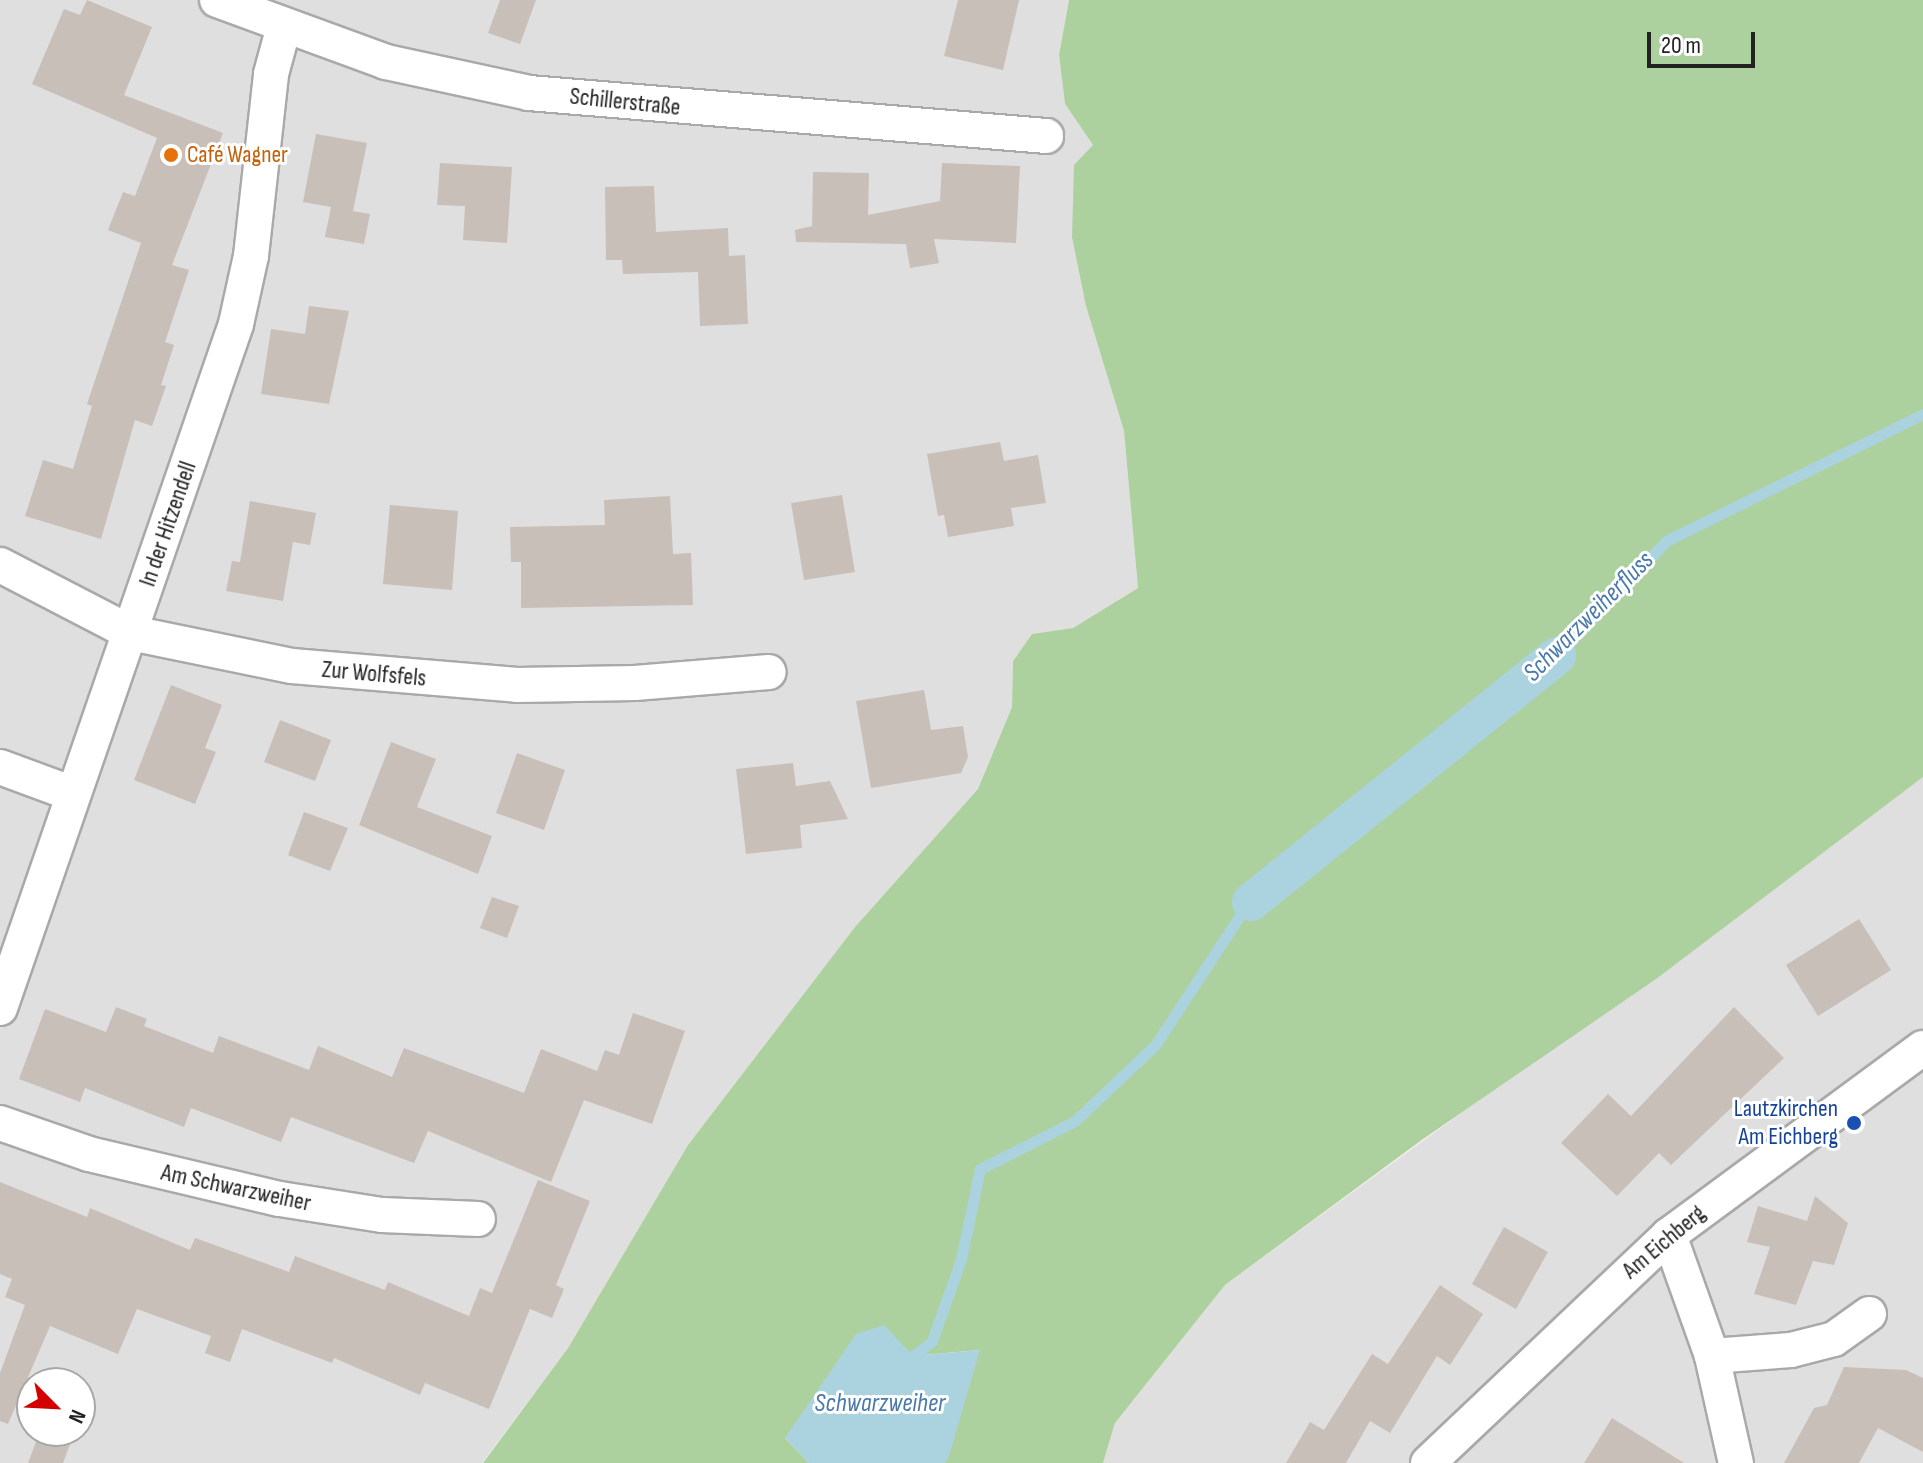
<!DOCTYPE html>
<meta charset="utf-8">
<style>
body{margin:0}
#map{position:relative;width:1923px;height:1463px;overflow:hidden;background:#f2efe9;font-family:"Sofia Sans Condensed",sans-serif}
div>[style]{position:absolute}
[style*='--x']{left:calc(var(--x)*1px);top:calc(var(--y)*1px);width:calc(var(--w)*1px);rotate:calc(var(--a)*1deg)}
.residential>*{inset:0;background:#e0dfdf}
.forest>*{inset:0;background:#add19e}
.water>*{inset:0;background:#aad3df}
.stream>*{height:11px;margin:-5.5px;padding:0 5.5px;transform-origin:5.5px;border-radius:5.5px;background:#aad3df}
.canal>*{height:38px;margin:-19px;padding:0 19px;transform-origin:19px;border-radius:19px;background:#aad3df}
.building>*{inset:0;background:#c7bfb8}
.roads{filter:drop-shadow(2px 0 #a9a9a9) drop-shadow(-2px 0 #a9a9a9) drop-shadow(0 2px #a9a9a9) drop-shadow(0 -2px #a9a9a9)}
.street>*{height:34px;margin:-17px;padding:0 17px;transform-origin:17px;border-radius:17px;background:#fff}
.dots>*{width:22px;height:22px;translate:-50% -50%;box-sizing:border-box;border:4px solid #fff;border-radius:50%}
span{translate:-50% -50%;white-space:nowrap;text-align:center;line-height:1.15;-webkit-text-stroke:6px #fff;paint-order:stroke}
.street-label{font-size:24px;color:#222}
.food-label{font-size:24px;color:#c56008}
.left{translate:0 -50%;text-align:left}
.transit-label{font-size:24px;color:#164399}
.right{translate:-100% -50%;text-align:right}
.water-label{font-size:26px;color:#4a7aab;font-style:italic}
.north{position:absolute;left:16px;top:1367px;width:80px;height:80px;box-sizing:border-box;background:#fff;border:2px solid #a7a7a7;border-radius:50%;rotate:114deg;font-size:22px;font-weight:700;line-height:32px;text-align:center;color:#222}
.north::after{content:'';display:block;margin:auto;width:28px;height:36px;background:#d40000;clip-path:polygon(50% 0,100% 100%,50% 72%,0 100%)}
.scale{position:absolute;left:1647px;top:32px;width:108px;height:36px;box-sizing:border-box;border:4px solid #222;border-top:0;padding-left:10px;font-size:24px;line-height:28px;white-space:nowrap;color:#222;-webkit-text-stroke:6px #fff;paint-order:stroke}
</style>
<div id="map">
<div class="residential">
<div style="clip-path:polygon(evenodd,0 0,1069px 0,1059px 55px,1065px 104px,1093px 145px,1086px 306px,1124px 431px,1138px 588px,1073px 628px,1032px 634px,1013px 661px,1012px 707px,978px 789px,855px 927px,688px 1145px,568px 1348px,482px 1463px,0 1463px,0 0,32px 1383px,80px 1383px,80px 1431px,32px 1431px,32px 1383px)"></div>
<div style="clip-path:polygon(1923px 777px,1923px 1463px,1103px 1463px,1115px 1423px,1225px 1285px)"></div>
</div>
<div class="forest">
<div style="clip-path:polygon(1069px 0,1923px 0,1923px 777px,1656px 979px,1423px 1139px,1225px 1285px,1115px 1423px,1103px 1463px,944px 1463px,979px 1350px,913px 1356px,785px 1438px,809px 1463px,483px 1463px,568px 1348px,688px 1145px,855px 927px,978px 789px,1012px 707px,1013px 661px,1032px 634px,1073px 628px,1138px 588px,1124px 431px,1086px 306px,1072px 237px,1074px 165px,1093px 145px,1065px 104px,1059px 55px)"></div>
</div>
<div class="water">
<div style="clip-path:polygon(884px 1325px,913px 1356px,980px 1350px,948px 1459px,944px 1463px,809px 1463px,785px 1438px,856px 1334px)"></div>
</div>
<div class="stream">
<div style="--x:1557;--y:656;--w:158;--a:-46.5"></div>
<div style="--x:1666;--y:541;--w:287;--a:-26.3"></div>
<div style="--x:903;--y:1364;--w:37;--a:-38"></div>
<div style="--x:932;--y:1341;--w:87;--a:-70.5"></div>
<div style="--x:961;--y:1259;--w:92;--a:-78.1"></div>
<div style="--x:980;--y:1169;--w:106;--a:-26.8"></div>
<div style="--x:1075;--y:1121;--w:112;--a:-43.5"></div>
<div style="--x:1156;--y:1044;--w:165;--a:-56.9"></div>
</div>
<div class="canal">
<div style="--x:1251;--y:902;--w:393;--a:-38.8"></div>
</div>
<div class="building">
<div style="clip-path:polygon(87px 0,152px 27px,124px 95px,223px 133px,172px 265px,189px 270px,165px 342px,174px 345px,161px 385px,166px 386px,152px 426px,135px 420px,101px 539px,25px 516px,43px 460px,73px 469px,92px 406px,87px 404px,141px 243px,108px 230px,123px 192px,135px 196px,157px 138px,32px 84px,64px 9px,80px 15px)"></div>
<div style="clip-path:polygon(500px 0,536px 0,520px 44px,488px 33px)"></div>
<div style="clip-path:polygon(958px 0,1019px 0,1003px 70px,944px 56px)"></div>
<div style="clip-path:polygon(316px 134px,367px 143px,353px 211px,370px 214px,364px 244px,325px 237px,331px 207px,303px 202px)"></div>
<div style="clip-path:polygon(440px 163px,512px 167px,507px 243px,463px 240px,465px 206px,437px 205px)"></div>
<div style="clip-path:polygon(942px 163px,1020px 166px,1016px 243px,934px 239px,939px 263px,910px 268px,906px 244px,796px 242px,795px 230px,812px 226px,813px 172px,869px 173px,868px 215px,940px 201px)"></div>
<div style="clip-path:polygon(654px 186px,656px 232px,728px 228px,729px 256px,745px 255px,748px 324px,700px 326px,698px 272px,623px 274px,622px 260px,606px 260px,605px 187px)"></div>
<div style="clip-path:polygon(309px 306px,349px 311px,329px 404px,261px 394px,271px 329px,305px 334px)"></div>
<div style="clip-path:polygon(1000px 442px,1004px 461px,1038px 455px,1046px 503px,1011px 508px,1014px 526px,948px 537px,944px 515px,938px 516px,927px 454px)"></div>
<div style="clip-path:polygon(842px 495px,855px 572px,804px 580px,791px 503px)"></div>
<div style="clip-path:polygon(670px 496px,673px 554px,691px 553px,693px 605px,521px 608px,521px 562px,511px 562px,510px 527px,605px 525px,604px 500px)"></div>
<div style="clip-path:polygon(250px 501px,316px 513px,310px 545px,293px 542px,283px 601px,226px 591px,232px 561px,240px 562px)"></div>
<div style="clip-path:polygon(390px 505px,458px 511px,452px 590px,383px 584px)"></div>
<div style="clip-path:polygon(171px 685px,222px 705px,205px 748px,216px 752px,195px 804px,134px 780px)"></div>
<div style="clip-path:polygon(924px 690px,931px 730px,963px 726px,968px 757px,961px 773px,871px 788px,856px 701px)"></div>
<div style="clip-path:polygon(280px 720px,331px 740px,315px 781px,264px 762px)"></div>
<div style="clip-path:polygon(391px 742px,436px 759px,417px 807px,492px 836px,478px 874px,359px 825px)"></div>
<div style="clip-path:polygon(517px 753px,565px 770px,544px 830px,496px 813px)"></div>
<div style="clip-path:polygon(793px 763px,796px 786px,830px 781px,848px 819px,800px 825px,802px 848px,746px 854px,736px 769px)"></div>
<div style="clip-path:polygon(304px 812px,348px 828px,330px 871px,288px 855px)"></div>
<div style="clip-path:polygon(492px 897px,519px 906px,507px 938px,480px 928px)"></div>
<div style="clip-path:polygon(1859px 919px,1891px 970px,1818px 1016px,1786px 965px)"></div>
<div style="clip-path:polygon(116px 1007px,147px 1019px,144px 1026px,213px 1053px,219px 1036px,309px 1070px,318px 1046px,392px 1077px,404px 1048px,524px 1093px,541px 1049px,597px 1071px,605px 1050px,619px 1055px,633px 1013px,685px 1031px,652px 1124px,584px 1100px,551px 1182px,428px 1131px,414px 1163px,291px 1117px,281px 1142px,191px 1108px,184px 1127px,85px 1088px,80px 1102px,19px 1079px,45px 1009px,106px 1032px)"></div>
<div style="clip-path:polygon(1734px 1007px,1784px 1058px,1671px 1165px,1659px 1153px,1617px 1196px,1561px 1143px,1608px 1094px,1631px 1116px)"></div>
<div style="clip-path:polygon(538px 1180px,590px 1201px,556px 1285px,564px 1289px,552px 1318px,530px 1309px,489px 1409px,425px 1383px,420px 1395px,334px 1358px,332px 1363px,242px 1329px,230px 1362px,205px 1353px,211px 1336px,137px 1309px,118px 1354px,50px 1326px,8px 1424px,0 1421px,0 1373px,25px 1305px,5px 1297px,12px 1279px,0 1274px,0 1182px,87px 1217px,90px 1208px,190px 1250px,195px 1238px,289px 1272px,295px 1256px,385px 1290px,388px 1282px,469px 1316px,480px 1288px,492px 1293px)"></div>
<div style="clip-path:polygon(1815px 1196px,1848px 1223px,1834px 1265px,1813px 1261px,1796px 1305px,1754px 1294px,1770px 1247px,1747px 1242px,1758px 1206px,1807px 1221px)"></div>
<div style="clip-path:polygon(1504px 1227px,1548px 1252px,1516px 1309px,1472px 1284px)"></div>
<div style="clip-path:polygon(1440px 1285px,1483px 1314px,1450px 1365px,1437px 1356px,1390px 1433px,1370px 1421px,1346px 1463px,1286px 1463px,1310px 1422px,1324px 1430px,1372px 1354px,1388px 1364px)"></div>
<div style="clip-path:polygon(1844px 1367px,1906px 1370px,1923px 1378px,1923px 1452px,1878px 1428px,1859px 1463px,1784px 1463px,1814px 1408px,1827px 1405px)"></div>
<div style="clip-path:polygon(1612px 1418px,1684px 1463px,1584px 1463px)"></div>
<div style="clip-path:polygon(40px 1431px,72px 1439px,63px 1463px,28px 1463px)"></div>
</div>
<div class="roads">
<div class="street">
<div style="--x:217;--y:0;--w:180;--a:20.1"></div>
<div style="--x:386;--y:62;--w:146;--a:12.2"></div>
<div style="--x:529;--y:93;--w:519;--a:4.75"></div>
<div style="--x:0;--y:565;--w:148;--a:27.4"></div>
<div style="--x:131;--y:633;--w:164;--a:11.6"></div>
<div style="--x:292;--y:666;--w:226;--a:4.8"></div>
<div style="--x:517;--y:685;--w:118;--a:-1"></div>
<div style="--x:635;--y:683;--w:134;--a:-4.7"></div>
<div style="--x:0;--y:767;--w:78;--a:20.3"></div>
<div style="--x:0;--y:1008;--w:724;--a:-70.96"></div>
<div style="--x:236;--y:324;--w:70;--a:-77.6"></div>
<div style="--x:251;--y:256;--w:183;--a:-83.7"></div>
<div style="--x:271;--y:74;--w:50;--a:-74.8"></div>
<div style="--x:0;--y:1123;--w:94;--a:19.2"></div>
<div style="--x:89;--y:1154;--w:196;--a:13.3"></div>
<div style="--x:280;--y:1199;--w:103;--a:8.9"></div>
<div style="--x:382;--y:1215;--w:96;--a:2.4"></div>
<div style="--x:1669;--y:1235;--w:128;--a:70.4"></div>
<div style="--x:1712;--y:1356;--w:110;--a:77.4"></div>
<div style="--x:1712;--y:1356;--w:79;--a:-4.3"></div>
<div style="--x:1791;--y:1350;--w:44;--a:-14.3"></div>
<div style="--x:1834;--y:1339;--w:43;--a:-35.5"></div>
<div style="--x:1428;--y:1463;--w:332;--a:-43.4"></div>
<div style="--x:1669;--y:1235;--w:315;--a:-36.4"></div>
</div>
</div>
<div class="dots">
<div style="left:171px;top:155px;background:#e8710a"></div>
<div style="left:1854px;top:1123px;background:#1a4fb4"></div>
</div>
<div class="street-label">
<span style="left:625px;top:102px;rotate:6deg">Schillerstraße</span>
<span style="left:168px;top:524px;rotate:-71deg">In der Hitzendell</span>
<span style="left:374px;top:674px;rotate:5deg">Zur Wolfsfels</span>
<span style="left:236px;top:1188px;rotate:12deg">Am Schwarzweiher</span>
<span style="left:1664px;top:1242px;rotate:-40deg">Am Eichberg</span>
</div>
<div class="food-label">
<span class="left" style="left:187px;top:155px">Café Wagner</span>
</div>
<div class="transit-label">
<span class="right" style="left:1838px;top:1123px">Lautzkirchen<br>Am Eichberg</span>
</div>
<div class="water-label">
<span style="left:1589px;top:617px;rotate:-45deg">Schwarzweiherfluss</span>
<span style="left:880px;top:1404px">Schwarzweiher</span>
</div>
<div class="north">N</div>
<div class="scale">20 m</div>
</div>
